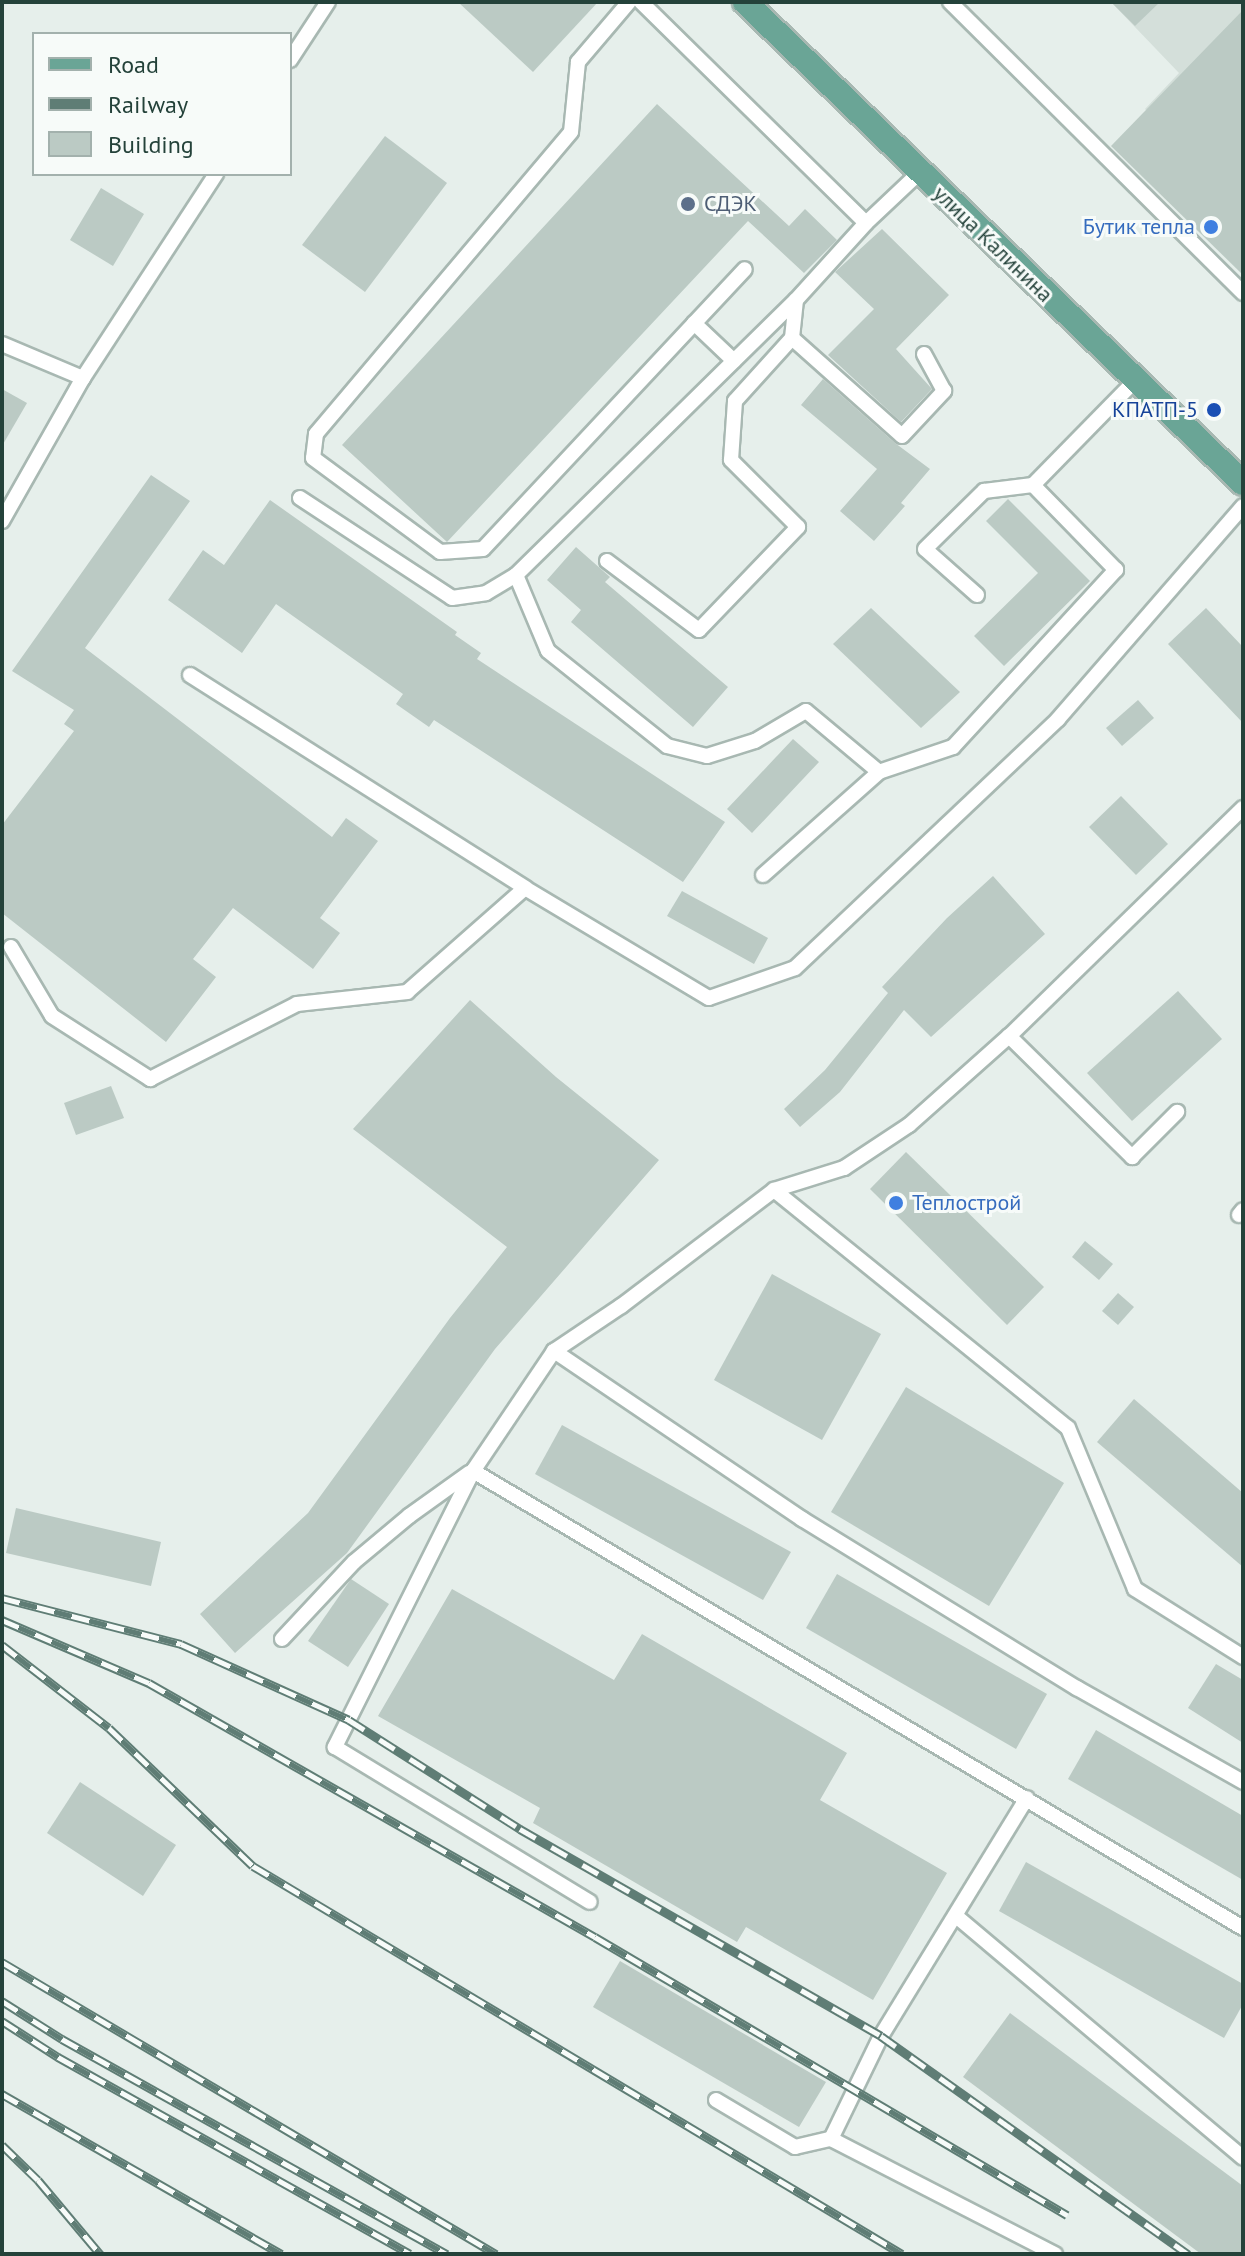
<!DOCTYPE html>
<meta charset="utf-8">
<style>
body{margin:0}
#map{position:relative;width:1245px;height:2256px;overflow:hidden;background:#e6efeb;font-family:"PT Sans",sans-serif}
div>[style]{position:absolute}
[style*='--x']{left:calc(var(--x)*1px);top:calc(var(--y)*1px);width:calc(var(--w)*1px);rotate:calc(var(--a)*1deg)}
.built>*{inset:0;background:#d4dfda}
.building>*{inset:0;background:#bbcac4}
.roads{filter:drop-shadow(2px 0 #a8b8b2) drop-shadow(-2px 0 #a8b8b2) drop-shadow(0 2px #a8b8b2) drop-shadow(0 -2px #a8b8b2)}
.lane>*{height:14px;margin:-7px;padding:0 7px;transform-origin:7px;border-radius:7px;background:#fff}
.primary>*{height:24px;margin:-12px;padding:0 12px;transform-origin:12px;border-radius:12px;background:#6aa596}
.rail>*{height:9px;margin-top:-4.5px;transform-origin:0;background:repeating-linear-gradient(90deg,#f7fbf9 0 18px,#5f7d75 0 36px);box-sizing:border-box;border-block:2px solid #5f7d75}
.dots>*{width:22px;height:22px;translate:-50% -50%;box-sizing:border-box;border:4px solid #f7fbf9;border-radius:50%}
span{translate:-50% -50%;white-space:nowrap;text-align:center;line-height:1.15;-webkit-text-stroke:6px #f7fbf9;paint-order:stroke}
.service-label{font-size:22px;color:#4e5e75}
.left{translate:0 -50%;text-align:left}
.shop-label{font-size:22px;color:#366cbe}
.right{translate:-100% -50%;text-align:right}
.street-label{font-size:22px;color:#24423a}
.transit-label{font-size:22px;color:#164399}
.frame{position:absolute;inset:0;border:4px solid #24423a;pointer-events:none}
.legend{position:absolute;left:32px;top:32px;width:260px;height:144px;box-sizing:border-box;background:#f7fbf9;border:2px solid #a3b1ad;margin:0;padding:10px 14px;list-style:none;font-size:24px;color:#24423a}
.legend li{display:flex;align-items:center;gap:16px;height:40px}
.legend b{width:40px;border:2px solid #a3b1ad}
</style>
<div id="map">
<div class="built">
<div style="clip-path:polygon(1111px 2px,1243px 2px,1243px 206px,1145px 109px,1179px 73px)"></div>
</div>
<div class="building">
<div style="clip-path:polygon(458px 2px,598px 2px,533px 72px)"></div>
<div style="clip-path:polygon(1111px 2px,1160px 2px,1135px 26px)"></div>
<div style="clip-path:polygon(1243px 10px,1243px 275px,1111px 146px)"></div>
<div style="clip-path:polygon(657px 104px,789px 226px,805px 209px,837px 240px,804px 273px,748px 221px,447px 542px,342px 445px)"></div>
<div style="clip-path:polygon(385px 136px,447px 183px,365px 292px,302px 245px)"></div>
<div style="clip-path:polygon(101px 188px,144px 214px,113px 266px,70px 240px)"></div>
<div style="clip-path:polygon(882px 229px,949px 295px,896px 349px,932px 389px,901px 422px,828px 355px,874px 309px,835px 272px)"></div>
<div style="clip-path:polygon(823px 379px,895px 443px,930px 469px,901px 503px,905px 506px,874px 541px,840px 511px,877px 469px,801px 405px)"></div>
<div style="clip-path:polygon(2px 389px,27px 403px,2px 446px)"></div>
<div style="clip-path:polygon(151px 475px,190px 501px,85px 648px,332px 837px,346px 818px,378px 841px,320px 918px,340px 933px,313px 969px,233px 908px,193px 959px,216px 977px,166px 1042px,2px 913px,2px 825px,74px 731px,64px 724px,74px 710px,12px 671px)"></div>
<div style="clip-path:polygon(1008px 499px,1090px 581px,1004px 666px,974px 636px,1038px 573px,986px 521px)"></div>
<div style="clip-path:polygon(270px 500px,457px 632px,455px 635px,481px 653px,477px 659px,725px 822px,683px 882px,434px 720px,429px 727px,396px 704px,403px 694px,276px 604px,242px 653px,168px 600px,203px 550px,224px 565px)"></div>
<div style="clip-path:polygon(576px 547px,610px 577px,605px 582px,728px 687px,693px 727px,571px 622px,581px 610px,547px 580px)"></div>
<div style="clip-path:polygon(871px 608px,960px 692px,921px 728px,833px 644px)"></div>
<div style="clip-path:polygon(1206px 608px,1243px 647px,1243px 723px,1168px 644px)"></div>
<div style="clip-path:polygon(1138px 700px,1154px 718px,1122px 746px,1106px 728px)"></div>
<div style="clip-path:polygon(793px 739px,819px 762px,752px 833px,727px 809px)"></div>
<div style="clip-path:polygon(1121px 796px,1168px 844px,1136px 875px,1089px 827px)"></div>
<div style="clip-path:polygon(993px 876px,1045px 934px,931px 1037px,904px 1010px,840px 1092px,800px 1127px,784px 1109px,825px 1070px,888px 993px,882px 987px,947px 918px)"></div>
<div style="clip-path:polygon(682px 891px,768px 938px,754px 964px,667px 916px)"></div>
<div style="clip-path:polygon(1178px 991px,1222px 1039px,1132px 1121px,1087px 1073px)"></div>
<div style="clip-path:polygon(470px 1000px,556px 1077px,659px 1160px,495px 1349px,347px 1553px,235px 1653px,200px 1614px,308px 1513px,450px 1318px,507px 1247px,353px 1129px)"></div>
<div style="clip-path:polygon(111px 1086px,124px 1118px,76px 1135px,64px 1103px)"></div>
<div style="clip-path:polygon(906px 1152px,1044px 1287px,1007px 1325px,870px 1189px)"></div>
<div style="clip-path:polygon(1085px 1241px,1113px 1264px,1099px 1280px,1072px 1257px)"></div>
<div style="clip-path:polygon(772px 1274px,881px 1334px,822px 1440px,714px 1380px)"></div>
<div style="clip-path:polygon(1118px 1293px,1134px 1307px,1118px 1325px,1102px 1311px)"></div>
<div style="clip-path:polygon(906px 1387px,1064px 1483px,989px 1606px,831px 1512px)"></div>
<div style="clip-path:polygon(1134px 1399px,1243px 1493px,1243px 1567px,1097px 1442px)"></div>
<div style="clip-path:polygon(562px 1425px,791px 1552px,763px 1600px,535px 1474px)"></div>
<div style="clip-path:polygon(16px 1508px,161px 1542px,151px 1586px,6px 1553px)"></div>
<div style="clip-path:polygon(837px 1574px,1047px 1694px,1016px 1749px,806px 1628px)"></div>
<div style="clip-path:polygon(351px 1579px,389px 1604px,348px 1667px,308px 1641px)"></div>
<div style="clip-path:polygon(452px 1589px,614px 1680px,642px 1634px,847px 1753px,820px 1800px,947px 1873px,873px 2000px,746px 1927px,737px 1942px,533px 1823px,540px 1808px,378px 1716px)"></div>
<div style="clip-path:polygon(1216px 1664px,1243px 1680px,1243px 1743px,1188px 1708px)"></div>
<div style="clip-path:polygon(1096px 1730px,1243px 1816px,1243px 1880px,1068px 1779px)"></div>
<div style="clip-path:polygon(80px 1782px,176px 1845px,143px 1896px,47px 1833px)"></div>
<div style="clip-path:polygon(1026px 1862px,1243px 1984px,1243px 2004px,1224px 2038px,999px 1911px)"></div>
<div style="clip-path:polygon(620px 1961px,826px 2082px,799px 2127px,593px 2007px)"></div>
<div style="clip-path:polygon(1010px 2013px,1243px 2186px,1243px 2254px,1201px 2254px,963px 2077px)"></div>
</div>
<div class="roads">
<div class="lane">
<div style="--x:629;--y:2;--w:79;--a:130.4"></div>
<div style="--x:578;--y:62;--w:70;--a:95.7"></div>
<div style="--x:571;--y:132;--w:395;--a:130.2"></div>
<div style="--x:316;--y:434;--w:24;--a:97"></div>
<div style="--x:313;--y:458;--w:158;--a:36.5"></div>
<div style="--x:440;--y:552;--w:43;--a:-4"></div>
<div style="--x:483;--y:549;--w:383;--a:-46.9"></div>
<div style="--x:641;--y:2;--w:315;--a:44.5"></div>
<div style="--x:950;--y:2;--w:413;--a:44.8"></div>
<div style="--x:290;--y:60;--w:69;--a:-56.8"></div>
<div style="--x:796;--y:300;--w:38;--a:96"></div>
<div style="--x:792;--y:338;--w:147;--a:41.7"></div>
<div style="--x:902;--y:436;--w:62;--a:-47"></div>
<div style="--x:944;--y:391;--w:42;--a:-118.4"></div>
<div style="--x:694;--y:323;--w:55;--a:43.5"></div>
<div style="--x:2;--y:344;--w:88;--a:22.8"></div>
<div style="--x:300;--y:498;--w:182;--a:33.3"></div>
<div style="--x:452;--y:598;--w:34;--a:-8"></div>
<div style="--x:486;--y:593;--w:35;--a:-31"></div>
<div style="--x:516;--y:575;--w:392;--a:-44.5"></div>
<div style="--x:796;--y:300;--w:104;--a:-47.7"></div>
<div style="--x:866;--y:223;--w:73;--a:-43.3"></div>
<div style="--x:2;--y:521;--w:164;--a:-60.5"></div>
<div style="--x:83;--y:378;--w:244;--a:-56.9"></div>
<div style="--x:607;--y:561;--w:115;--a:36.9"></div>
<div style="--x:699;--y:630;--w:143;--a:-46.1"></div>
<div style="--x:798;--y:527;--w:95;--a:-135"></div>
<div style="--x:731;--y:460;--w:59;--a:-86.1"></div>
<div style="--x:735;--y:401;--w:85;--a:-47.9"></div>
<div style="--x:516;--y:575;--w:82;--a:67.2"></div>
<div style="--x:548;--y:651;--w:152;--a:38.6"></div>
<div style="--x:667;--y:746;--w:41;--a:14"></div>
<div style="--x:707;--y:756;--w:50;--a:-17.4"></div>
<div style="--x:755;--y:741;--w:59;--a:-30.5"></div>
<div style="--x:806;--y:711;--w:95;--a:39.9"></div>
<div style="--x:977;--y:595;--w:69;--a:-138.5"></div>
<div style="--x:925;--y:549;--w:83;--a:-44.5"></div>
<div style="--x:984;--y:491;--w:49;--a:-7"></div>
<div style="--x:190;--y:675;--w:397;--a:32.4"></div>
<div style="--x:1243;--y:808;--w:327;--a:135.7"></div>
<div style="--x:1009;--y:1036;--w:134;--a:138.3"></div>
<div style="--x:909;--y:1125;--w:78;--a:146.5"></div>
<div style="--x:844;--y:1168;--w:73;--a:162.6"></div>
<div style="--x:774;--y:1190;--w:192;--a:142.8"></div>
<div style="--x:621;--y:1306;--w:81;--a:146.1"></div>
<div style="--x:554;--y:1351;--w:145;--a:124"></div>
<div style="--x:473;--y:1471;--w:895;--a:30.69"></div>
<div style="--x:763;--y:875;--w:155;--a:-41.6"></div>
<div style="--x:879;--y:772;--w:78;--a:-18.7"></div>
<div style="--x:953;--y:747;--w:241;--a:-47.4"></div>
<div style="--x:1116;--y:570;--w:119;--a:-134.3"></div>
<div style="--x:1033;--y:485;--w:146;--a:-45.6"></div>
<div style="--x:11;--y:947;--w:80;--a:59.3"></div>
<div style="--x:52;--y:1016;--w:117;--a:32.7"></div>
<div style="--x:150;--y:1079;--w:165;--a:-27"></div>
<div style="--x:297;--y:1004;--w:111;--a:-6.2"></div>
<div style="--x:407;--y:992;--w:157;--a:-41.4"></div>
<div style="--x:525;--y:888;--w:214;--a:30.9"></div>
<div style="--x:709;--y:998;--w:91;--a:-19.2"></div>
<div style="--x:795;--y:968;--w:362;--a:-43.4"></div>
<div style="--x:1058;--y:719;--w:282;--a:-49"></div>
<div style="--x:1009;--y:1036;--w:173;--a:44.5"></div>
<div style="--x:1132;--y:1157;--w:64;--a:-45"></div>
<div style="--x:774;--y:1190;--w:378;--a:39"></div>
<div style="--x:1068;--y:1428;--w:174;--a:67.4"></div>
<div style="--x:1135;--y:1589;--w:128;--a:32.2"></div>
<div style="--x:1239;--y:1215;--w:6;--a:-51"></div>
<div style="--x:554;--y:1351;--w:300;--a:34.1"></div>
<div style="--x:802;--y:1519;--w:323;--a:31.6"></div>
<div style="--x:1077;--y:1688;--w:191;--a:29.5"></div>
<div style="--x:473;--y:1471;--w:309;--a:116.6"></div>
<div style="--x:335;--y:1747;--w:298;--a:31.3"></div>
<div style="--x:282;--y:1639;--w:105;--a:-46.9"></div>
<div style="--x:354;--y:1562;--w:72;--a:-39.9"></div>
<div style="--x:409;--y:1516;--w:74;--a:-35.6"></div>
<div style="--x:956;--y:1916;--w:375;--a:40.1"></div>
<div style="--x:716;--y:2100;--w:92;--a:30.7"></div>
<div style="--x:795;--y:2147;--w:37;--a:-13"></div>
<div style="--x:831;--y:2139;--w:252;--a:27.2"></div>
<div style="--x:831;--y:2139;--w:114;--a:-64.1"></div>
<div style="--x:881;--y:2036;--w:279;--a:-58.5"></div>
</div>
<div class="primary">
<div style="--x:745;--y:2;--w:692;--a:44.01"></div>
</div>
</div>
<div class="rail">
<div style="--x:2;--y:1598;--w:185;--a:14.4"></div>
<div style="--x:181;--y:1644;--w:184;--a:24.3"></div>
<div style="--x:349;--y:1720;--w:203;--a:32.5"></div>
<div style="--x:520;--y:1829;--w:416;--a:29.8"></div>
<div style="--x:881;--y:2036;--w:377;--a:35.4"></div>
<div style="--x:2;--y:1620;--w:160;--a:23.2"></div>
<div style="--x:149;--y:1683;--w:513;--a:29.66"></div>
<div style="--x:595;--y:1937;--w:548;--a:30.5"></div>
<div style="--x:2;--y:1645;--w:135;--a:37.8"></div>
<div style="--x:109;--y:1728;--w:199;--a:43.8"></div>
<div style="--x:253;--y:1866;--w:756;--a:30.87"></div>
<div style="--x:2;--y:1962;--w:574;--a:30.59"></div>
<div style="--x:2;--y:2001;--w:71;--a:32.3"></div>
<div style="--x:62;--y:2039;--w:441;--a:29.2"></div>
<div style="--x:2;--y:2021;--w:67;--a:32.7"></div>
<div style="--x:58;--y:2057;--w:403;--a:29.2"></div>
<div style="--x:2;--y:2094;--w:322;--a:29.8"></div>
<div style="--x:2;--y:2145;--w:50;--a:44.2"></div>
<div style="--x:38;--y:2180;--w:97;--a:50"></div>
</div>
<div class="dots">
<div style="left:688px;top:204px;background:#5c6f8a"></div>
<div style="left:1211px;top:227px;background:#3f7fe0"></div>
<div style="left:1214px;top:410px;background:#1a4fb4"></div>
<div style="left:896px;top:1203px;background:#3f7fe0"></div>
</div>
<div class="service-label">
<span class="left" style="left:704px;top:204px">СДЭК</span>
</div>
<div class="shop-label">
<span class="right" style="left:1195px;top:227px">Бутик тепла</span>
<span class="left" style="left:912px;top:1203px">Теплострой</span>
</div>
<div class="street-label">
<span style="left:993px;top:244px;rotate:44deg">улица Калинина</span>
</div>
<div class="transit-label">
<span class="right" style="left:1198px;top:410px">КПАТП-5</span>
</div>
<div class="frame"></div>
<ul class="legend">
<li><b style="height:10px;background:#6aa596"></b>Road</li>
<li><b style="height:10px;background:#5f7d75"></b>Railway</li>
<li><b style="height:22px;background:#bbcac4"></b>Building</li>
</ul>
</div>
